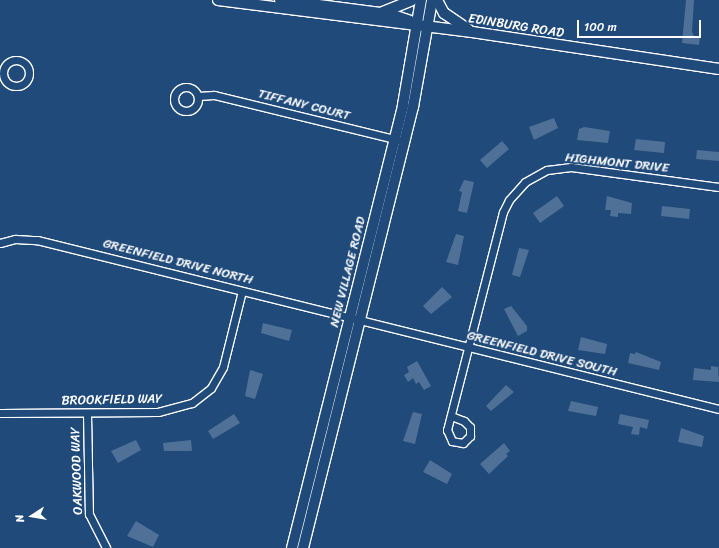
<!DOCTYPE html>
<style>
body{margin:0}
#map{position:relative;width:719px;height:548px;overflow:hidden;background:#1f4a7a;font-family:Sriracha,sans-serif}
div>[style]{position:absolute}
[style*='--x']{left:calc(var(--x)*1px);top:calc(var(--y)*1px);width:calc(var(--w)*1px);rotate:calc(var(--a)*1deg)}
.building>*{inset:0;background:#507197}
.roads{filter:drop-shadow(1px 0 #fff) drop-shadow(-1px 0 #fff) drop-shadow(0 1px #fff) drop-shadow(0 -1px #fff)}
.street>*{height:7px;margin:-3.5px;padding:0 3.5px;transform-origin:3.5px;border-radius:3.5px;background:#1f4a7a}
.street>.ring{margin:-3.5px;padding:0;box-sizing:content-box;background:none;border:7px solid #1f4a7a;border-radius:50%}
.secondary>*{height:10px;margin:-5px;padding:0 5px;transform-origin:5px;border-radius:5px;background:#1f4a7a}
span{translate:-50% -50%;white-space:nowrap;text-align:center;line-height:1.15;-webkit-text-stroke:4px #1f4a7a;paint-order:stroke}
.street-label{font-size:13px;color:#fff}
.north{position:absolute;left:12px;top:496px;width:40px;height:40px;-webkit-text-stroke:3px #1f4a7a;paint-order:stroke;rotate:258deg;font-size:11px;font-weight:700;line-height:16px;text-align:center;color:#fff}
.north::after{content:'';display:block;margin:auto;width:14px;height:18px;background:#fff;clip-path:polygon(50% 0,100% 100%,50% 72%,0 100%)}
.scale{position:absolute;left:577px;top:20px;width:124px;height:18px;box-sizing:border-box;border:2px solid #fff;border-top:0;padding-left:5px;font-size:12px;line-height:14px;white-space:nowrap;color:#fff;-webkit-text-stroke:3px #1f4a7a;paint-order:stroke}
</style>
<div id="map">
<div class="building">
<div style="clip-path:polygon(686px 0,694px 0,692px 32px,694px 36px,700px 37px,699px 45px,682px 43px)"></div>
<div style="clip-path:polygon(554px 118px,558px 128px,534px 140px,529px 127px)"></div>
<div style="clip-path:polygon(584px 127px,610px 131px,608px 143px,577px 140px,579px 129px)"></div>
<div style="clip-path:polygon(636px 139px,665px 142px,664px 153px,634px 150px)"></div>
<div style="clip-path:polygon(502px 141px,509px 149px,487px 168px,480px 160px)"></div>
<div style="clip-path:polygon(697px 150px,719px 152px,719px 161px,696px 159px)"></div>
<div style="clip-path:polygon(464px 180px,474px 182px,467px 213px,458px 211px,462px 192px,459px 191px)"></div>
<div style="clip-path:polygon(557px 196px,564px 206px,540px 223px,533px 213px)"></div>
<div style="clip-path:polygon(607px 196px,632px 203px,631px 214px,618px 213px,618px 217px,610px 216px,611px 210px,605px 210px)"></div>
<div style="clip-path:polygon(662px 206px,690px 209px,689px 219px,661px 216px)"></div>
<div style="clip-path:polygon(456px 234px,464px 236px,458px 265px,446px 262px)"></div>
<div style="clip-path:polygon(519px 248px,529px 250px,520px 277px,512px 275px)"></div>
<div style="clip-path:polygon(442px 287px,452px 297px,431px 314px,423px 306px)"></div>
<div style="clip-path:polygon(511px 306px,527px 326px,527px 331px,518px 336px,504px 309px)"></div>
<div style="clip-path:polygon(263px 323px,292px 330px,289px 341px,261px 333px)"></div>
<div style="clip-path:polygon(581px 337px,607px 344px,605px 354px,578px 350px)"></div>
<div style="clip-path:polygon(636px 352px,661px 362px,659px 370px,628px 363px,630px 353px,635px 354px)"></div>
<div style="clip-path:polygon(417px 361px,431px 386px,424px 390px,419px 382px,416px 384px,413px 378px,408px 382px,404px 375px,409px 372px,407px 367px)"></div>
<div style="clip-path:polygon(711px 366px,718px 367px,719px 382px,693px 380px,694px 368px,711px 370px)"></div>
<div style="clip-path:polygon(250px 370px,263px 374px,255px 399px,245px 396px)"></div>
<div style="clip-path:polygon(506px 385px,514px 392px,491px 411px,486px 406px)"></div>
<div style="clip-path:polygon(571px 401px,598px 407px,596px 416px,568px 411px)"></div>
<div style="clip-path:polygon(413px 412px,422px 414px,415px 444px,403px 441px)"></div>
<div style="clip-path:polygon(234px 414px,240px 423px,213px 439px,208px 431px)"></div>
<div style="clip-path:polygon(620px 414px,649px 420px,647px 429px,640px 427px,639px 435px,631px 434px,633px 427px,618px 424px)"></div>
<div style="clip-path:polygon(681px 428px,704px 436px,702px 447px,678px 442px)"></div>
<div style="clip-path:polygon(136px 440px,141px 450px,118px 463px,111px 451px)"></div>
<div style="clip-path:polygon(191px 440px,192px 451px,164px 451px,163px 443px)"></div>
<div style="clip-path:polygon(504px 443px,510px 451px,506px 454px,508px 456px,489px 474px,480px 464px)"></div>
<div style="clip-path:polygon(430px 460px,452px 474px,447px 484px,423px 472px)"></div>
<div style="clip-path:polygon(136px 521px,159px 535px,153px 547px,127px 536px)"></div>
</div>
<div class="roads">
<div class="street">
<div class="ring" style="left:3px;top:60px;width:19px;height:19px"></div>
<div class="ring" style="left:174px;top:87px;width:17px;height:17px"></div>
<div style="--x:198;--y:96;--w:16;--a:-4"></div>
<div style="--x:214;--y:95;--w:190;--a:13.7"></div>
<div style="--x:0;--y:243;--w:16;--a:-15"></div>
<div style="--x:15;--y:239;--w:22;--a:3"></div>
<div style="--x:37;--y:240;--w:703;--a:13.92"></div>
<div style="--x:0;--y:413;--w:158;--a:-0.4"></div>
<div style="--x:158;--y:412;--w:35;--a:-15"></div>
<div style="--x:192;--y:403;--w:24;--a:-38"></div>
<div style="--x:211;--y:388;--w:24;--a:-60"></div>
<div style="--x:223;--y:367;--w:78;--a:-76"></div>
<div style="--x:87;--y:413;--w:101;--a:88.9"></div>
<div style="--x:89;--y:514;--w:38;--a:63"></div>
<div style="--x:451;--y:416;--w:14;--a:21"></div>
<div style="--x:464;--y:421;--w:8;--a:45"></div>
<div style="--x:470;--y:427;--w:9;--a:90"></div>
<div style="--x:470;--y:436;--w:10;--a:135"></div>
<div style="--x:463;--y:443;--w:11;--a:-170"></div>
<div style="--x:452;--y:441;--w:12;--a:-114"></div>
<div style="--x:447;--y:430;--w:225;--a:-75.6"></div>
<div style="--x:503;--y:212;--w:13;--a:-63"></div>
<div style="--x:509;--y:200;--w:24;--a:-48"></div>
<div style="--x:525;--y:182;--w:25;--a:-29"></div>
<div style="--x:547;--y:170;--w:24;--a:-7"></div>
<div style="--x:571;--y:167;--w:149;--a:7.7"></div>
</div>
<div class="secondary">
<div style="--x:218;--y:0;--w:256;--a:7.2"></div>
<div style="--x:472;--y:32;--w:250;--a:8.5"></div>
<div style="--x:280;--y:0;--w:111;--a:7.3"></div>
<div style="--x:390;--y:14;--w:21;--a:19"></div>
<div style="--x:437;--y:0;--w:15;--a:62"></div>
<div style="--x:444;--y:13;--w:30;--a:34"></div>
<div style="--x:383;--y:12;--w:31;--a:-22"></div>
<div style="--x:292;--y:548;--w:457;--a:-75.9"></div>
<div style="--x:403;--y:105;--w:107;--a:-80.3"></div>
<div style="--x:303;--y:548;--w:455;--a:-76"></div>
<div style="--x:413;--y:107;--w:109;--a:-79.9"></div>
</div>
</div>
<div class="street-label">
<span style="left:516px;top:26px;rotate:9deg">EDINBURG ROAD</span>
<span style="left:304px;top:105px;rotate:14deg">TIFFANY COURT</span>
<span style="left:617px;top:163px;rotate:6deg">HIGHMONT DRIVE</span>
<span style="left:178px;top:262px;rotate:14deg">GREENFIELD DRIVE NORTH</span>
<span style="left:348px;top:272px;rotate:-76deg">NEW VILLAGE ROAD</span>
<span style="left:542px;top:354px;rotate:14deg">GREENFIELD DRIVE SOUTH</span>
<span style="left:112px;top:400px;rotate:-1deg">BROOKFIELD WAY</span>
<span style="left:77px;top:471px;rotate:-92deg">OAKWOOD WAY</span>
</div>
<div class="north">N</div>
<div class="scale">100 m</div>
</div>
